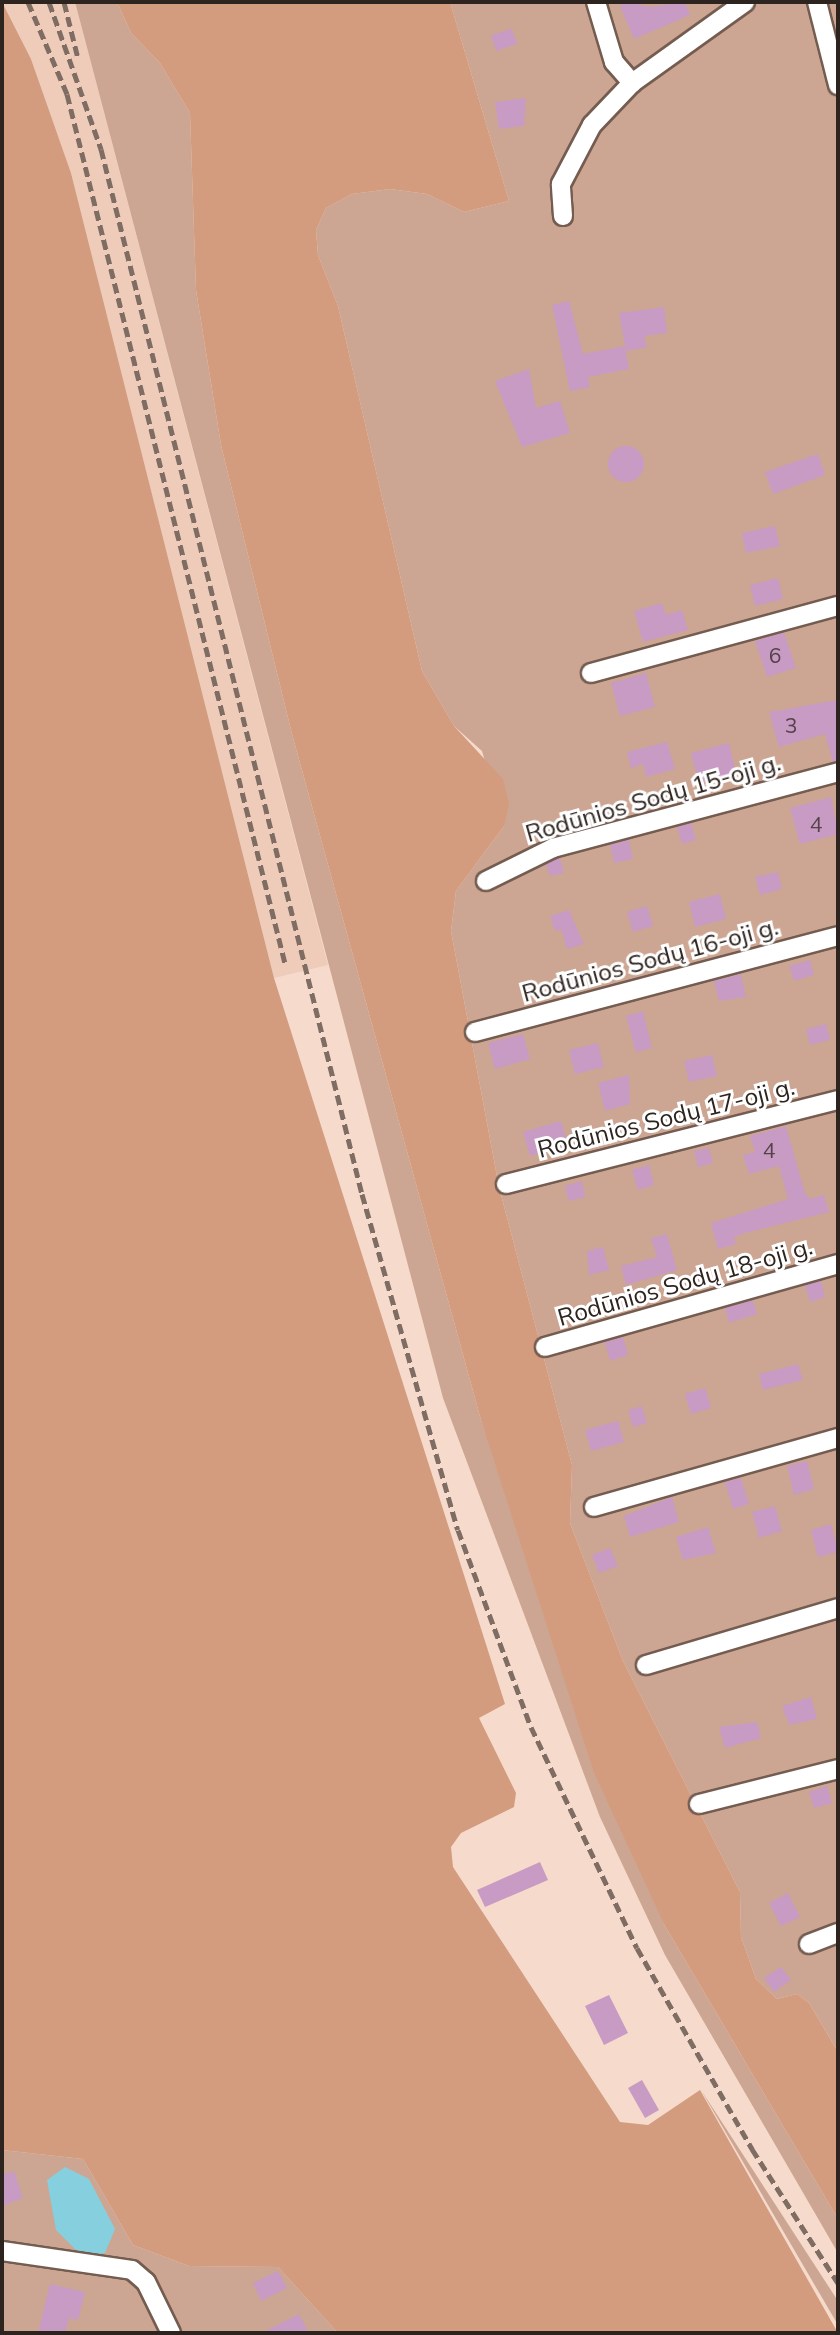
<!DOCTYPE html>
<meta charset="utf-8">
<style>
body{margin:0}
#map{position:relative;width:840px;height:2335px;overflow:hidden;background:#f6dacb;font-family:Mulish,sans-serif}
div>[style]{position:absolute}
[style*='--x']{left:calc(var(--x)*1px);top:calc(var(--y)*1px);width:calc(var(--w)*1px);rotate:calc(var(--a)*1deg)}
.built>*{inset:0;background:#efccba}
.green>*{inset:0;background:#cca692}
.forest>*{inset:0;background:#d39c7f}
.water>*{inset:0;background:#85cfdf}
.building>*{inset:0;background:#c89bc4}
.round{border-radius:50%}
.roads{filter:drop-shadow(2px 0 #745c50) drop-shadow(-2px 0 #745c50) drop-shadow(0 2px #745c50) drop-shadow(0 -2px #745c50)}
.minor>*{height:18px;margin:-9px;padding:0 9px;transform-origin:9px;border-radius:9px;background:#fff}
.rail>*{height:5px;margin-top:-2.5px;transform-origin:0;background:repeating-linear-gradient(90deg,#7f6d64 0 10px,transparent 0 15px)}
span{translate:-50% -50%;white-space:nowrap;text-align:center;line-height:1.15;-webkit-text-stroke:6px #fff;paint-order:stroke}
.number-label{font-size:21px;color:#544248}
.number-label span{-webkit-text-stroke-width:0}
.street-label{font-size:24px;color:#2e241f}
.frame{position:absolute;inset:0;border:4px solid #2e241f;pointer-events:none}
</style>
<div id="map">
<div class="built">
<div style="clip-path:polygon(2px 2px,75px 2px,328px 965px,274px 978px,71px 173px,31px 59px)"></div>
</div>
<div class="green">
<div style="clip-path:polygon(75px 2px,117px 2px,131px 33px,160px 63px,190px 113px,196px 290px,221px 445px,292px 734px,481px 1420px,665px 1926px,838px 2219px,838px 2253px,665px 1955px,600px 1817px,443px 1398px)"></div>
<div style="clip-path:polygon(450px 2px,838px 2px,838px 2052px,809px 2003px,797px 1994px,777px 1999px,756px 1979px,741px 1937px,740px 1892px,623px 1661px,570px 1523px,572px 1465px,499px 1187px,451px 931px,456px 891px,504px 826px,482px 751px,454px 726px,422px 671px,338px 306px,318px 255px,316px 230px,326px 208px,352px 194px,390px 189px,427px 194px,464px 212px,509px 201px)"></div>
<div style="clip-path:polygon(701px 2090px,838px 2301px,838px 2325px)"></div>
<div style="clip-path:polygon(2px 2150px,83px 2159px,133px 2245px,189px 2266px,278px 2267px,338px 2333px,2px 2333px)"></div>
</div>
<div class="forest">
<div style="clip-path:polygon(2px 2px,31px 59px,71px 173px,274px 978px,505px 1704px,479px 1718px,516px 1793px,514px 1807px,461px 1833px,451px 1847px,453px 1867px,620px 2122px,648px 2125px,700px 2090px,838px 2333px,338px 2333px,278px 2267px,189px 2266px,133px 2245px,83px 2159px,2px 2150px)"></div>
<div style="clip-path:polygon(117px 2px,450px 2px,509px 201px,464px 212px,427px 194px,390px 189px,352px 194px,326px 208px,316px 230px,318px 255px,338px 306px,422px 671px,454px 726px,503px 779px,509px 804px,504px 826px,456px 891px,451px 931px,499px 1187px,572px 1465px,570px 1523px,623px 1661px,740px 1892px,741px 1937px,756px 1979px,777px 1999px,797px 1994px,809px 2003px,838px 2052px,838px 2219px,665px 1926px,594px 1773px,481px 1420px,292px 734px,221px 445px,196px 290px,190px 113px,160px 63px,131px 33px)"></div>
</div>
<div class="water">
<div style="clip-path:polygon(65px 2167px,89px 2179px,115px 2229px,105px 2253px,83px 2257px,56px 2230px,47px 2180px)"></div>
</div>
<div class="building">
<div style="clip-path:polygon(629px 2px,649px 7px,685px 2px,690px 15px,634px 39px,620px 6px)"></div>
<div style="clip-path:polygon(512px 29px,517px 44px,496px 51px,491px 35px)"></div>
<div style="clip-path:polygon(526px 98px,524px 126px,499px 129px,495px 102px)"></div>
<div style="clip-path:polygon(569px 301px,583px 354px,625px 346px,629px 369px,588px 377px,590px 387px,570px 391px,552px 305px)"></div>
<div style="clip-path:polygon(664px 307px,667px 333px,644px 336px,647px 347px,626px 351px,619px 313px)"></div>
<div style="clip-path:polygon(529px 369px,536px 408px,560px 401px,570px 433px,522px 447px,495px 381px)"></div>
<div class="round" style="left:608px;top:446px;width:36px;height:36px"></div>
<div style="clip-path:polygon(818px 454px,825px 475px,773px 494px,765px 472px)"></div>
<div style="clip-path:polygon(775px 526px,780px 546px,746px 553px,742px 533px)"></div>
<div style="clip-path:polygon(778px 578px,783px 599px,755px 606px,750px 585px)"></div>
<div style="clip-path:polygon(662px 603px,666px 615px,682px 610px,688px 630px,643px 642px,634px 611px)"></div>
<div style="clip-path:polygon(784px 632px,796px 668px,767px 677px,755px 641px)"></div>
<div style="clip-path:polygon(646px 673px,655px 707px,620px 716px,611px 683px)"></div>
<div style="clip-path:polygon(838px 700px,838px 761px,833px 762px,825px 734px,779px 747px,769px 712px)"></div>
<div style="clip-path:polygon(667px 742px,675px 769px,646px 777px,643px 764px,631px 768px,627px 752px)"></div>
<div style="clip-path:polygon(729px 743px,736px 773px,699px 783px,691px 753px)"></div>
<div style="clip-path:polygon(831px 797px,838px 834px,800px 844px,790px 808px)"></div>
<div style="clip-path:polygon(691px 823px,696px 840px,682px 844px,677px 827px)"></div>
<div style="clip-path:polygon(629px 840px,633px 859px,614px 863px,610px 845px)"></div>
<div style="clip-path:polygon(560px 858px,564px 873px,550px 876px,546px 864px)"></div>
<div style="clip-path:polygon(778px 872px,782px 889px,760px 895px,755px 877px)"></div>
<div style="clip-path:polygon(720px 894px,726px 919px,695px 927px,689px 902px)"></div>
<div style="clip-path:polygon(647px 906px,653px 926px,633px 932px,627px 912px)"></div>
<div style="clip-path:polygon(569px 910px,584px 944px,567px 949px,561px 929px,569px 927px,555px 931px,550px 916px)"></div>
<div style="clip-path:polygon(810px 960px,814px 975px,794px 981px,789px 966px)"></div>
<div style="clip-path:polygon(741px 974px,746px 997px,719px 1001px,714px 981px)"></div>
<div style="clip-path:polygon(643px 1011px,652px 1048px,636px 1052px,626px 1016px)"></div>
<div style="clip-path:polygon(826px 1024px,830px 1040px,810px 1045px,806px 1029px)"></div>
<div style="clip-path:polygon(523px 1034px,530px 1059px,495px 1069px,488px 1043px)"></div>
<div style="clip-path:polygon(598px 1043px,604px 1067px,575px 1074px,569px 1050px)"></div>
<div style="clip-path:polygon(712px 1055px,717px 1076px,689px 1082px,684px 1061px)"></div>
<div style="clip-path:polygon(629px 1075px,630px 1104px,605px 1111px,598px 1083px)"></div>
<div style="clip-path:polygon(561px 1121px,568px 1145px,530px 1156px,523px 1132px)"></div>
<div style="clip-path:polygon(786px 1126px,805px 1193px,810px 1199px,824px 1195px,829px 1212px,745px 1233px,734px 1237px,736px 1244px,718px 1249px,711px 1223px,788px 1199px,779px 1166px,749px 1174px,743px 1155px,755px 1152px,750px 1136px)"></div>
<div style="clip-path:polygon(709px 1148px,713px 1163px,698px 1167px,694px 1151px)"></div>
<div style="clip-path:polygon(649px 1165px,654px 1185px,638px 1190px,632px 1170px)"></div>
<div style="clip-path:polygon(582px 1181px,585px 1197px,569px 1201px,565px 1186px)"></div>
<div style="clip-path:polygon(667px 1234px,677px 1270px,626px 1285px,621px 1266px,657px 1257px,651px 1238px)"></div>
<div style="clip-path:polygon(603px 1247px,609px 1270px,589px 1275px,587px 1251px)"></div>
<div style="clip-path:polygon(821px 1281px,825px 1297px,810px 1302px,805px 1285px)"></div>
<div style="clip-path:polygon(753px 1300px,757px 1314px,729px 1323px,725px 1308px)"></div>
<div style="clip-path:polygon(623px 1337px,628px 1355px,610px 1361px,605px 1342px)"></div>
<div style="clip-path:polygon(798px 1364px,803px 1380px,763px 1390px,759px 1374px)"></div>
<div style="clip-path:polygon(705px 1388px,711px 1408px,691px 1414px,685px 1394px)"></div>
<div style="clip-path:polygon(642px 1406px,647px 1423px,633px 1427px,628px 1410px)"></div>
<div style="clip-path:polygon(618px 1421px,624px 1442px,591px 1451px,585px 1430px)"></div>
<div style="clip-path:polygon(807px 1461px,814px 1489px,794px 1495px,787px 1466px)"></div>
<div style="clip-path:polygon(741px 1478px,749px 1504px,733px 1509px,725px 1482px)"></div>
<div style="clip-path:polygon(672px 1497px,679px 1522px,630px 1537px,624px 1516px)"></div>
<div style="clip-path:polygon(775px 1506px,782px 1531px,759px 1538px,752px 1512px)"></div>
<div style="clip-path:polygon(831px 1524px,838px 1552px,818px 1557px,811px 1530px)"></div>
<div style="clip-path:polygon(708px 1527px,716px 1553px,683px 1560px,676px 1537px)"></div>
<div style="clip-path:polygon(610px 1548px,618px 1566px,599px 1573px,592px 1555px)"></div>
<div style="clip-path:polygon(811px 1697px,817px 1719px,789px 1725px,782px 1706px)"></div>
<div style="clip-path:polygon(757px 1722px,761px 1738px,725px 1748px,719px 1727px)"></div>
<div style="clip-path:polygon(827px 1786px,832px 1803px,814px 1808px,809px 1792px)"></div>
<div style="clip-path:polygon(540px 1862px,548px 1880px,485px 1907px,477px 1890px)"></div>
<div style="clip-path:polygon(788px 1893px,800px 1917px,781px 1926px,769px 1903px)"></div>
<div style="clip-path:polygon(781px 1967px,791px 1980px,774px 1992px,764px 1978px)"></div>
<div style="clip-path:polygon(609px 1995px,628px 2033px,604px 2045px,585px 2006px)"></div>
<div style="clip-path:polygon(642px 2080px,659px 2110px,645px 2118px,628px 2088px)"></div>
<div style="clip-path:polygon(14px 2171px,23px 2198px,2px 2206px,2px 2175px)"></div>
<div style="clip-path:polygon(278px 2271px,287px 2288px,261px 2301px,253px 2283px)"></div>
<div style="clip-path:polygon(50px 2284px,85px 2292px,78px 2320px,69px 2318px,65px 2333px,38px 2333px)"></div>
<div style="clip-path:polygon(299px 2314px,309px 2333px,262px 2333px)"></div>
</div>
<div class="roads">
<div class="minor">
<div style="--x:596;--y:2;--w:63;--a:73.3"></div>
<div style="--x:614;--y:62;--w:28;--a:49"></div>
<div style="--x:817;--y:2;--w:86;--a:75.8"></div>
<div style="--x:563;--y:216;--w:32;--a:-94"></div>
<div style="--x:561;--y:184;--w:67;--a:-62.3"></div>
<div style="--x:592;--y:125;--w:58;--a:-46.4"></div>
<div style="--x:632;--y:83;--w:139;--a:-35.6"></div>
<div style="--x:591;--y:673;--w:256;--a:-15.2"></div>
<div style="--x:486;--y:881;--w:75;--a:-26.2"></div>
<div style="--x:553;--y:848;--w:295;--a:-14.9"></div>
<div style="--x:475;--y:1032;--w:375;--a:-14.8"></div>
<div style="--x:506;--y:1184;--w:342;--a:-14.2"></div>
<div style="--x:545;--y:1347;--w:305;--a:-15.8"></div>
<div style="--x:594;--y:1507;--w:254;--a:-15.8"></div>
<div style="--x:646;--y:1665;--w:200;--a:-16.5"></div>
<div style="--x:699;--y:1804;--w:143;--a:-14.1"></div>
<div style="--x:809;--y:1944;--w:31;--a:-21"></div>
<div style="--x:2;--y:2251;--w:131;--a:8.3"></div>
<div style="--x:132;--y:2270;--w:18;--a:41"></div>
<div style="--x:146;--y:2282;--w:57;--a:63.9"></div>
</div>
</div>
<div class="rail">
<div style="--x:28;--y:2;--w:100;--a:67"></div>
<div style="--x:67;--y:94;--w:896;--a:75.92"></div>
<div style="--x:49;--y:2;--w:156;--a:70.5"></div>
<div style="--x:101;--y:149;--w:1077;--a:75.98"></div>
<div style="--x:362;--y:1194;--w:349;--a:74.1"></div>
<div style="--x:458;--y:1530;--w:210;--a:69.7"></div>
<div style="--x:531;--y:1727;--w:245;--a:64.4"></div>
<div style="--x:637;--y:1948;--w:232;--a:60.2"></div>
<div style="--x:752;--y:2149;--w:159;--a:57.3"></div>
<div style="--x:64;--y:2;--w:58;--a:76"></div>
</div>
<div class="number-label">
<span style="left:775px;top:655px">6</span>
<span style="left:791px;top:725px">3</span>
<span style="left:816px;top:824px">4</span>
<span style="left:769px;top:1150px">4</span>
</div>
<div class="street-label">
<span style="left:653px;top:798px;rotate:-16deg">Rodūnios Sodų 15-oji g.</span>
<span style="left:650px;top:960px;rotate:-15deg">Rodūnios Sodų 16-oji g.</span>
<span style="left:666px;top:1118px;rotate:-14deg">Rodūnios Sodų 17-oji g.</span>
<span style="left:685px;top:1282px;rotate:-16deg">Rodūnios Sodų 18-oji g.</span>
</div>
<div class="frame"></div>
</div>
